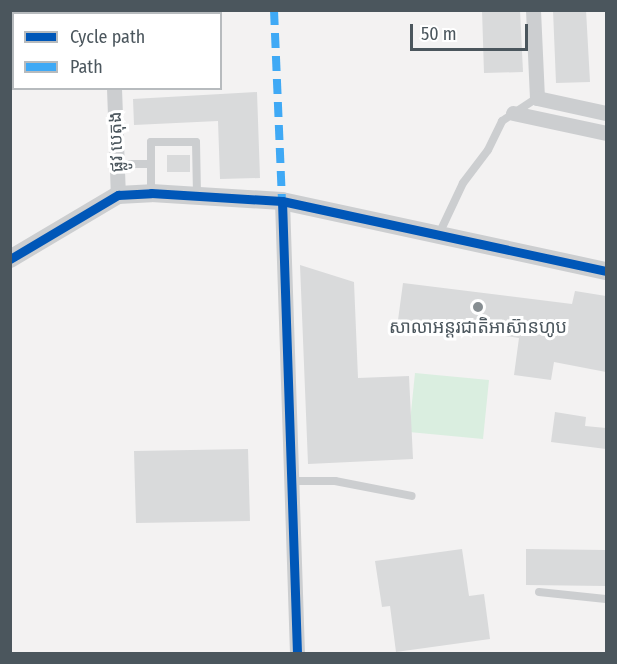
<!DOCTYPE html>
<meta charset="utf-8">
<style>
body{margin:0}
#map{position:relative;width:617px;height:664px;overflow:hidden;background:#f3f2f2;font-family:"Fira Sans Condensed","Noto Sans Khmer",sans-serif}
div>[style]{position:absolute}
[style*='--x']{left:calc(var(--x)*1px);top:calc(var(--y)*1px);width:calc(var(--w)*1px);rotate:calc(var(--a)*1deg)}
.green>*{inset:0;background:#daeee0}
.building>*{inset:0;background:#d9dadb}
.service>*{height:8px;margin:-4px;padding:0 4px;transform-origin:4px;border-radius:4px;background:#ccced0}
.minor>*{height:15px;margin:-7.5px;padding:0 7.5px;transform-origin:7.5px;border-radius:7.5px;background:#ccced0}
.tertiary>*{height:18px;margin:-9px;padding:0 9px;transform-origin:9px;border-radius:9px;background:#ccced0}
.quiet>*{height:8px;margin-top:-4px;transform-origin:0;background:repeating-linear-gradient(90deg,#3fa9f5 0 15px,transparent 0 23px)}
.cycleway>*{height:9px;margin:-4.5px;padding:0 4.5px;transform-origin:4.5px;border-radius:4.5px;background:#0057b8}
.dots>*{width:16px;height:16px;translate:-50% -50%;box-sizing:border-box;border:3px solid #fff;border-radius:50%}
span{translate:-50% -50%;white-space:nowrap;text-align:center;line-height:1.15;-webkit-text-stroke:6px #fff;paint-order:stroke}
.street-label{font-size:18px;color:#4b565d}
.poi-label{font-size:18px;color:#4b565d}
.frame{position:absolute;inset:0;border:12px solid #4b565d;pointer-events:none}
.legend{position:absolute;left:12px;top:12px;width:210px;height:78px;box-sizing:border-box;background:#fff;border:2px solid #b7bbbe;margin:0;padding:8px 10px;list-style:none;font-size:18px;color:#4b565d}
.legend li{display:flex;align-items:center;gap:12px;height:30px}
.legend b{width:30px;border:2px solid #b7bbbe}
.scale{position:absolute;left:410px;top:24px;width:118px;height:27px;box-sizing:border-box;border:3px solid #4b565d;border-top:0;padding-left:8px;font-size:18px;line-height:21px;white-space:nowrap;color:#4b565d;-webkit-text-stroke:4px #fff;paint-order:stroke}
</style>
<div id="map">
<div class="green">
<div style="clip-path:polygon(415px 373px,489px 380px,483px 439px,409px 432px)"></div>
</div>
<div class="building">
<div style="clip-path:polygon(482px 10px,520px 10px,523px 72px,484px 73px)"></div>
<div style="clip-path:polygon(553px 10px,586px 10px,590px 82px,556px 83px)"></div>
<div style="clip-path:polygon(257px 92px,260px 178px,220px 179px,218px 121px,134px 125px,133px 99px)"></div>
<div style="clip-path:polygon(167px 155px,190px 155px,190px 172px,167px 172px)"></div>
<div style="clip-path:polygon(300px 265px,354px 282px,358px 378px,409px 376px,413px 459px,308px 464px)"></div>
<div style="clip-path:polygon(403px 283px,572px 304px,575px 291px,606px 296px,606px 372px,554px 362px,551px 380px,514px 375px,519px 338px,398px 320px)"></div>
<div style="clip-path:polygon(555px 412px,586px 417px,585px 426px,606px 428px,606px 449px,551px 442px)"></div>
<div style="clip-path:polygon(248px 449px,250px 521px,136px 523px,134px 451px)"></div>
<div style="clip-path:polygon(462px 549px,469px 596px,484px 594px,490px 639px,396px 652px,390px 606px,382px 607px,375px 561px)"></div>
<div style="clip-path:polygon(526px 549px,606px 550px,606px 586px,526px 585px)"></div>
</div>
<div class="service">
<div style="--x:116;--y:164;--w:35;--a:0"></div>
<div style="--x:151;--y:193;--w:51;--a:-90"></div>
<div style="--x:151;--y:142;--w:45;--a:0"></div>
<div style="--x:196;--y:142;--w:52;--a:88.9"></div>
<div style="--x:439;--y:234;--w:56;--a:-64.8"></div>
<div style="--x:463;--y:183;--w:41;--a:-52.9"></div>
<div style="--x:488;--y:150;--w:32;--a:-64"></div>
<div style="--x:502;--y:121;--w:42;--a:-33.3"></div>
<div style="--x:291;--y:481;--w:44;--a:0"></div>
<div style="--x:335;--y:481;--w:78;--a:11"></div>
<div style="--x:539;--y:592;--w:67;--a:6"></div>
</div>
<div class="minor">
<div style="--x:111;--y:10;--w:4;--a:90"></div>
<div style="--x:533;--y:10;--w:88;--a:87.4"></div>
<div style="--x:537;--y:98;--w:71;--a:12.3"></div>
<div style="--x:114;--y:88;--w:107;--a:87.9"></div>
<div style="--x:513;--y:113;--w:95;--a:12.1"></div>
<div style="--x:282;--y:201;--w:453;--a:88.1"></div>
</div>
<div class="tertiary">
<div style="--x:10;--y:259;--w:126;--a:-30.7"></div>
<div style="--x:118;--y:195;--w:33;--a:-3"></div>
<div style="--x:151;--y:193;--w:131;--a:3.5"></div>
<div style="--x:282;--y:201;--w:331;--a:12.2"></div>
</div>
<div class="quiet">
<div style="--x:274;--y:10;--w:191;--a:87.6"></div>
</div>
<div class="cycleway">
<div style="--x:282;--y:201;--w:453;--a:88.1"></div>
<div style="--x:10;--y:259;--w:126;--a:-30.7"></div>
<div style="--x:118;--y:195;--w:33;--a:-3"></div>
<div style="--x:151;--y:193;--w:131;--a:3.5"></div>
<div style="--x:282;--y:201;--w:331;--a:12.2"></div>
</div>
<div class="dots">
<div style="left:478px;top:307px;background:#868d91"></div>
</div>
<div class="street-label">
<span style="left:116px;top:142px;rotate:-92deg">ផ្លូវ បេតុង</span>
</div>
<div class="poi-label">
<span style="left:478px;top:327px">សាលាអន្ដរជាតិអាស៊ានហូប</span>
</div>
<div class="frame"></div>
<ul class="legend">
<li><b style="height:8px;background:#0057b8"></b>Cycle path</li>
<li><b style="height:8px;background:#3fa9f5"></b>Path</li>
</ul>
<div class="scale">50 m</div>
</div>
